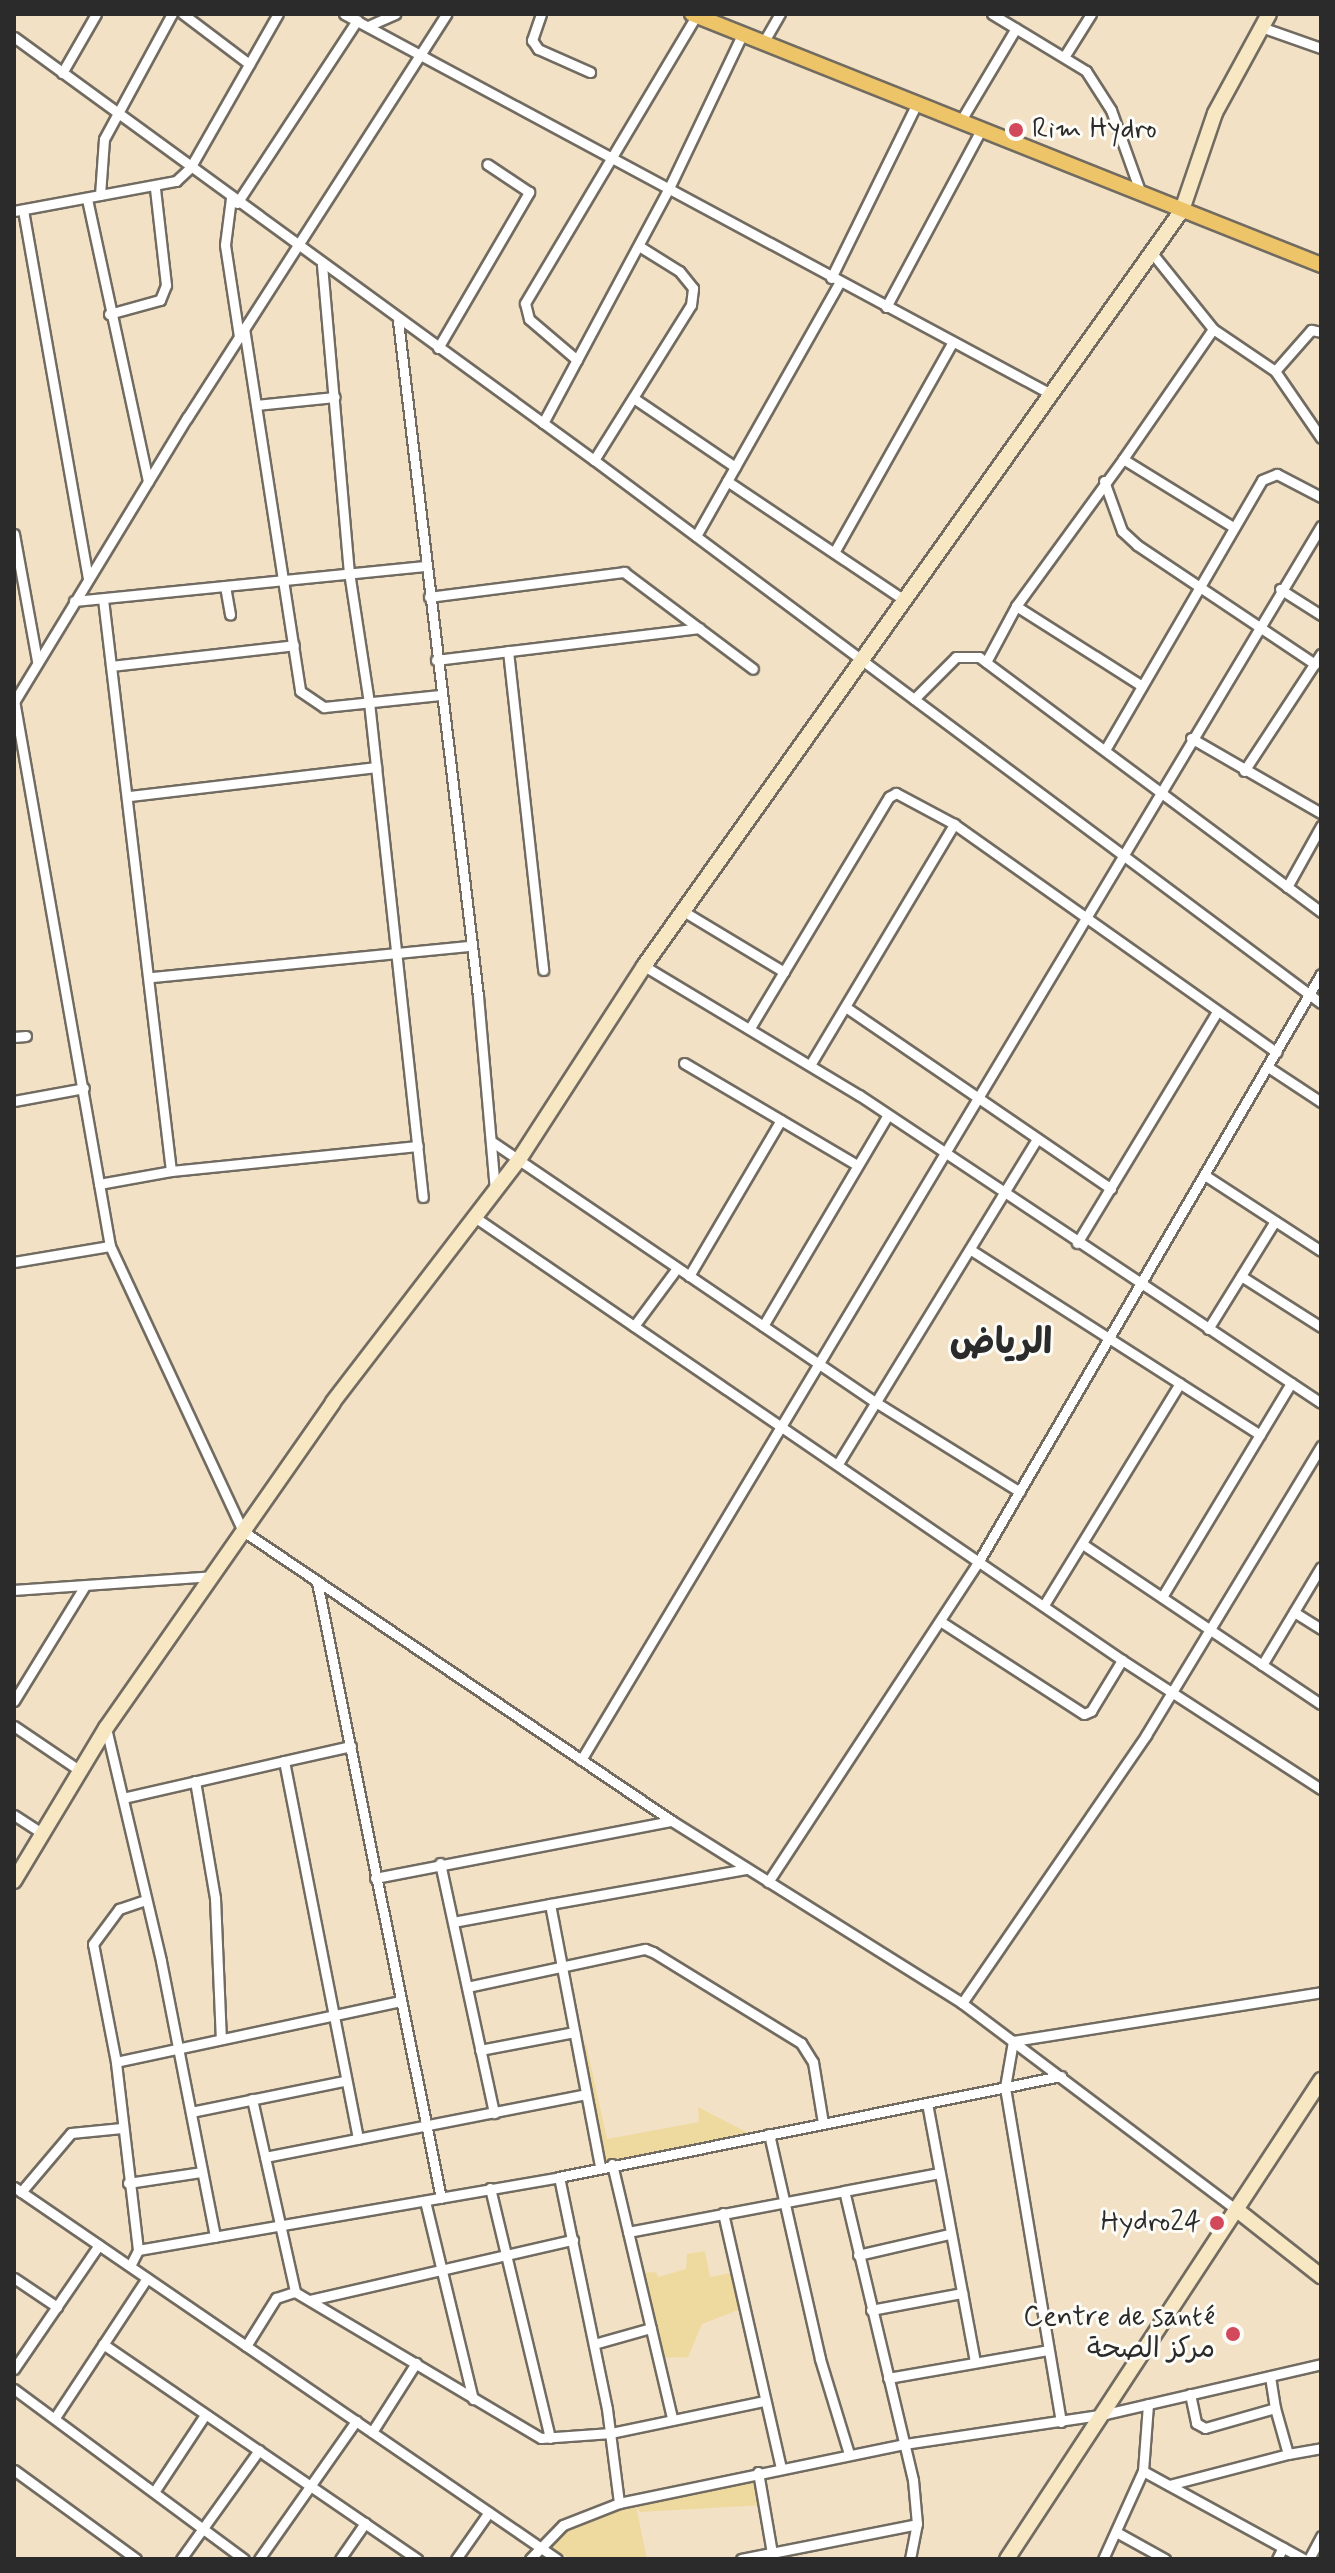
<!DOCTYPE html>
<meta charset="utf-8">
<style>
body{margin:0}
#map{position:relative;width:1335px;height:2573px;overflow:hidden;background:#f2e1c5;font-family:Mynerve,"Playpen Sans Arabic",sans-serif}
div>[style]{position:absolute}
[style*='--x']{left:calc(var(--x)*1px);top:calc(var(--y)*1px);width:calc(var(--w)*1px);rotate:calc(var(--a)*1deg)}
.sand>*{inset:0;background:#eeda9e}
.roads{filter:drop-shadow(2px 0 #716b61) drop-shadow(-2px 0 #716b61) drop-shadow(0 2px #716b61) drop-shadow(0 -2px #716b61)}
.street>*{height:9px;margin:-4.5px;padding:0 4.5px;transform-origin:4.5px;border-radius:4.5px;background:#fff}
.secondary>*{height:14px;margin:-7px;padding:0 7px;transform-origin:7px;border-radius:7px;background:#f8e7c3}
.primary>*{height:14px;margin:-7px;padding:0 7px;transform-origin:7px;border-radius:7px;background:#eec469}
.dots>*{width:22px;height:22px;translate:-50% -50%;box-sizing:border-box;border:4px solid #fdfcf7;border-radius:50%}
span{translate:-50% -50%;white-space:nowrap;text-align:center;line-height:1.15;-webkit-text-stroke:6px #fdfcf7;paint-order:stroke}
.poi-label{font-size:28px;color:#2b2b2b}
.left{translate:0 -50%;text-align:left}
.right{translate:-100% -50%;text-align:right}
.district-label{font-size:36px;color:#2b2b2b;font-weight:700}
.frame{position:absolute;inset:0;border:16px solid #2b2b2b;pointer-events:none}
</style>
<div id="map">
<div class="sand">
<div style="clip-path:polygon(576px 2040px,586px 2044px,607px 2139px,699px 2122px,698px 2107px,754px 2136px,604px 2166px)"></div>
<div style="clip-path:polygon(705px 2251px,710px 2277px,736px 2272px,738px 2310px,702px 2324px,688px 2357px,662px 2358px,638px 2273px,656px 2272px,658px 2277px,686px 2269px,687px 2254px)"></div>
<div style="clip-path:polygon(754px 2477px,764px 2505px,640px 2512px,636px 2506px,647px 2559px,571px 2559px,545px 2545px,578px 2516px)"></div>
</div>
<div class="roads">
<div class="street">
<div style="--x:183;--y:14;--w:83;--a:37.1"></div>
<div style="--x:344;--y:14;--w:803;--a:28.26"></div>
<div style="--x:541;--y:14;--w:28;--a:109"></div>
<div style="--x:532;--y:40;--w:11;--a:56"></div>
<div style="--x:538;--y:49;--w:57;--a:23.9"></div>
<div style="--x:992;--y:14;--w:110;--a:31.2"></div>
<div style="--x:1086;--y:71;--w:46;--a:57.3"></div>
<div style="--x:1111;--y:110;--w:89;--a:70.3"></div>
<div style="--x:368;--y:26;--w:30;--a:-24"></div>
<div style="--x:1261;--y:27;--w:64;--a:19.3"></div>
<div style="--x:14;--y:37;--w:718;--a:36.1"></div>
<div style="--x:594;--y:460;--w:907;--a:36.76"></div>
<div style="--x:763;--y:43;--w:34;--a:-60"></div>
<div style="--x:1064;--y:57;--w:51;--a:-57.9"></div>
<div style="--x:62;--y:73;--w:68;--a:-60"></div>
<div style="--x:960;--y:122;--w:109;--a:-59.2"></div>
<div style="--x:100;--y:195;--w:56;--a:-85.9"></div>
<div style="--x:104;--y:139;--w:142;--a:-61.5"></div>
<div style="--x:231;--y:198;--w:47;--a:97.3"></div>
<div style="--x:225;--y:245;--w:93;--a:81.3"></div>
<div style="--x:87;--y:199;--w:289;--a:77.8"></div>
<div style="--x:237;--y:203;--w:219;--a:-56.7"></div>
<div style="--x:23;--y:210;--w:374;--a:80"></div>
<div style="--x:14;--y:211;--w:165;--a:-10.5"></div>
<div style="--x:176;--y:181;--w:19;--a:-43"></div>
<div style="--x:190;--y:168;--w:177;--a:-60.3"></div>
<div style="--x:1152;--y:253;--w:97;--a:51.2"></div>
<div style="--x:1213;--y:329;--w:75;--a:34.1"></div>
<div style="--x:1275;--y:371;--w:81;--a:55.5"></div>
<div style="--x:322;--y:265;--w:308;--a:85"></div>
<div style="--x:349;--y:572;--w:132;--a:81.3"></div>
<div style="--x:369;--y:702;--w:498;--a:83.8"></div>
<div style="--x:831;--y:278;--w:193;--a:-63.8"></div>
<div style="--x:886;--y:307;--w:201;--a:-61.8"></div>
<div style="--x:109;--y:314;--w:53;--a:-15.4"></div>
<div style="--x:160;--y:300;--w:16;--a:-68"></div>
<div style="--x:166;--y:285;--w:98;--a:-96.5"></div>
<div style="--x:398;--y:321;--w:680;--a:83.24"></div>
<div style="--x:478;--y:996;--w:195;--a:85"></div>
<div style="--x:244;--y:328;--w:367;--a:81.2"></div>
<div style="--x:300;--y:691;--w:29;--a:34"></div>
<div style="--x:324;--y:707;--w:117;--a:-5.9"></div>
<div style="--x:438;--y:348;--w:181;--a:-59.7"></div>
<div style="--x:529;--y:192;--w:50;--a:-146.3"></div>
<div style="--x:577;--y:360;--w:63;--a:-139.5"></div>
<div style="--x:529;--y:319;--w:16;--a:-104"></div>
<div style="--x:525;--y:303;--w:336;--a:-59.2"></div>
<div style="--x:1275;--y:371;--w:55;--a:-48.7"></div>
<div style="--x:1311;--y:330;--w:10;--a:11"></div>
<div style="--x:635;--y:399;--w:121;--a:34.2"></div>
<div style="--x:256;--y:405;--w:79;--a:-5.8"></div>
<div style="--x:543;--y:423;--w:267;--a:-61.8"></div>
<div style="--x:669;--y:188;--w:170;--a:-64.5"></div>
<div style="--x:1123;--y:459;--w:158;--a:-55.3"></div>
<div style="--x:594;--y:460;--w:183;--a:-58"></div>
<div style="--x:691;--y:305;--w:17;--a:-83"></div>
<div style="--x:693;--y:288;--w:22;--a:-129"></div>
<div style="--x:679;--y:271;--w:47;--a:-148"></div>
<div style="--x:727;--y:481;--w:213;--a:33.9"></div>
<div style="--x:1104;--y:481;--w:53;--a:70.2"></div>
<div style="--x:1122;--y:531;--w:21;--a:43"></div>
<div style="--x:1137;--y:545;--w:214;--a:33.8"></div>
<div style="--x:14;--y:534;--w:129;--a:79.7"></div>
<div style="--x:696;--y:536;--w:291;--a:-60.5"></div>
<div style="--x:836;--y:549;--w:236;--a:-60.6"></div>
<div style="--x:225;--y:586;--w:29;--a:80"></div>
<div style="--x:1280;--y:589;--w:49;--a:32.4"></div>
<div style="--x:429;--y:597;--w:197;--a:-7.3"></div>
<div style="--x:624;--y:572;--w:161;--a:36.9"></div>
<div style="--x:103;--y:599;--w:576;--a:83.22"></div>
<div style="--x:74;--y:601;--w:353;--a:-5.7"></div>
<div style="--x:1016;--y:606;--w:149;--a:32.4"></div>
<div style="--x:508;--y:651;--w:321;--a:83.7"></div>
<div style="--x:436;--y:660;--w:265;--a:-6.9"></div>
<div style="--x:986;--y:662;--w:64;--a:-61.8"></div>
<div style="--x:1016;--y:606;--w:182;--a:-53.9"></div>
<div style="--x:1123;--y:459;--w:129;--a:31.7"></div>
<div style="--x:111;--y:666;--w:184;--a:-6.5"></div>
<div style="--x:914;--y:699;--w:59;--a:-45"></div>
<div style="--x:956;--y:657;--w:23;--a:0"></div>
<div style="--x:979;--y:657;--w:427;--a:36.7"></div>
<div style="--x:14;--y:700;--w:554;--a:80.03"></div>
<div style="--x:110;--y:1246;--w:315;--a:65"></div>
<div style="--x:243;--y:1531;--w:518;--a:34.06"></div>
<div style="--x:672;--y:1821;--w:342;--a:32.1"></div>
<div style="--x:962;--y:2003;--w:344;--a:37"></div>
<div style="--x:14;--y:702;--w:333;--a:-58.7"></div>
<div style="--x:187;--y:418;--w:480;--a:-57.3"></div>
<div style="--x:1191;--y:738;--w:150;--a:30"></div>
<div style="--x:1105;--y:750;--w:312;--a:-59.8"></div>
<div style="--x:1262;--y:480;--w:16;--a:-22"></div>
<div style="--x:1277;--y:474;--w:50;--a:27.6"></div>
<div style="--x:1244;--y:771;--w:140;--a:-56.7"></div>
<div style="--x:130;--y:796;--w:248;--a:-6.7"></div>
<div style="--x:1287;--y:887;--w:70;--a:-60.9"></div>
<div style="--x:683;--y:911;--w:118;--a:31.1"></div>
<div style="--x:644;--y:966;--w:251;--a:31"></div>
<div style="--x:859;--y:1095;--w:555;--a:33.69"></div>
<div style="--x:152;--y:977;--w:321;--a:-5.6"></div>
<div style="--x:847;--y:1008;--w:320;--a:34.4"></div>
<div style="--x:750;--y:1028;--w:270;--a:-59"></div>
<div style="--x:889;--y:797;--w:8;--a:-30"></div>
<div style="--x:896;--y:793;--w:66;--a:28.1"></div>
<div style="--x:954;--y:824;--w:395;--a:35.3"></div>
<div style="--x:14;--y:1037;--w:12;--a:-5"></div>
<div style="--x:684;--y:1063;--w:201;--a:30.5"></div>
<div style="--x:810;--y:1065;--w:281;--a:-59.1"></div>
<div style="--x:1268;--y:1067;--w:64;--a:33.4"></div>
<div style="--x:14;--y:1101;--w:71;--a:-10.5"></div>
<div style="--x:491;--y:1141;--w:467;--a:34.2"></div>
<div style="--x:877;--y:1403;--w:168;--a:31.9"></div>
<div style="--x:1206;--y:1176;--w:137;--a:33.1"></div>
<div style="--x:99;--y:1184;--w:73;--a:-10.2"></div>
<div style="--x:171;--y:1171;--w:248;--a:-5.8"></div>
<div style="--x:476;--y:1218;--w:783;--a:34.38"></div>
<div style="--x:1122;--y:1660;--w:237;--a:33"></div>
<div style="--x:1077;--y:1243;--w:270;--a:-58.8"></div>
<div style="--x:971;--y:1250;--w:343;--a:32.6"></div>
<div style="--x:14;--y:1262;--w:97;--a:-9.5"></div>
<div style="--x:689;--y:1276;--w:181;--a:-59.5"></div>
<div style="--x:1241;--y:1276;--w:95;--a:32.5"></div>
<div style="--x:634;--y:1326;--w:72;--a:-53.4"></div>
<div style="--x:763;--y:1326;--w:245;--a:-59.4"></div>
<div style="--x:1208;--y:1329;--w:127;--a:-58.2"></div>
<div style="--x:839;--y:1462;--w:379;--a:-58.5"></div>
<div style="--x:1084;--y:1545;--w:285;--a:33.9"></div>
<div style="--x:317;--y:1582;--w:628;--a:78.62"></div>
<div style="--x:14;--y:1590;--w:198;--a:-4"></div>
<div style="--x:1162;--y:1597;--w:250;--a:-58.9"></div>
<div style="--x:1044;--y:1605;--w:260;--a:-58.5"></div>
<div style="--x:1294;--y:1612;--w:32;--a:32"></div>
<div style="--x:940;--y:1621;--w:171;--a:32.9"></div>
<div style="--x:1084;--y:1714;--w:8;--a:-23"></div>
<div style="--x:1091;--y:1711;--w:60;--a:-58.7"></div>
<div style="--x:1262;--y:1665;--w:114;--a:-59"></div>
<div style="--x:14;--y:1701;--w:134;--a:-58.4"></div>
<div style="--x:14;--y:1726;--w:78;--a:34.1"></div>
<div style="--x:106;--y:1728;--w:239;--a:76.7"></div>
<div style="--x:161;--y:1961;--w:281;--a:78.9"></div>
<div style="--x:351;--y:1746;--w:69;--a:167.4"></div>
<div style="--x:284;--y:1761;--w:385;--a:78.9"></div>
<div style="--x:581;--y:1760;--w:1439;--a:-59.05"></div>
<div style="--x:195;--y:1781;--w:119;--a:80.3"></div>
<div style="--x:215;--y:1898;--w:141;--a:87.6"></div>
<div style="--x:123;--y:1798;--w:165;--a:-12.9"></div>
<div style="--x:14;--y:1815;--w:33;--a:33"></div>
<div style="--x:440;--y:1863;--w:256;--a:77.8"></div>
<div style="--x:375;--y:1878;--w:302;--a:-10.9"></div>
<div style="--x:768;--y:1882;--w:386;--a:-56.7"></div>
<div style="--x:980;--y:1559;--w:677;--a:-59.76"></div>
<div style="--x:550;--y:1904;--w:200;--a:-10.1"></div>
<div style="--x:453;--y:1922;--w:99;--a:-10.5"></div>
<div style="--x:550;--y:1904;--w:267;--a:79.2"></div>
<div style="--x:467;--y:1987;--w:182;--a:-12.1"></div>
<div style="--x:645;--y:1949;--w:9;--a:21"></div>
<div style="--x:653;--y:1952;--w:174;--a:31.6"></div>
<div style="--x:801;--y:2043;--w:22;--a:58"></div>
<div style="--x:813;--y:2062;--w:62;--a:80.7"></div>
<div style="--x:962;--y:2003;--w:325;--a:-55.5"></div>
<div style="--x:1146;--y:1735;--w:338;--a:-58.8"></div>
<div style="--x:480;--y:2050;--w:96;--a:-10.8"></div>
<div style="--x:116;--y:2062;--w:290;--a:-12.1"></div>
<div style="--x:252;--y:2099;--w:198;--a:77.4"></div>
<div style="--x:927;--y:2103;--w:263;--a:79.5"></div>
<div style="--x:191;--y:2112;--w:155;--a:-11.5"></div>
<div style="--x:769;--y:2134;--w:231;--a:77.2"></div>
<div style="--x:820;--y:2359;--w:99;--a:73"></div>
<div style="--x:265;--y:2157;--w:327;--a:-11.1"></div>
<div style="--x:612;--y:2164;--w:260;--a:76.7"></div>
<div style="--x:559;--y:2177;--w:237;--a:78.3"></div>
<div style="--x:607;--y:2409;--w:95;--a:82.7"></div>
<div style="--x:128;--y:2183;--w:75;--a:-8.5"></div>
<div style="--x:14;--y:2187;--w:658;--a:34.41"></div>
<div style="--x:490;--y:2188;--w:257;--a:76.5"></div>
<div style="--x:21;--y:2192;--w:77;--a:-49.7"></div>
<div style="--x:71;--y:2133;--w:51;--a:-5.6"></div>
<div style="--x:425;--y:2201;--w:204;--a:76.4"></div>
<div style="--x:723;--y:2213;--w:262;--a:77.2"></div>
<div style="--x:628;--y:2232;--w:220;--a:-10.7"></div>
<div style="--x:138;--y:2250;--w:189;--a:-96.7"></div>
<div style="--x:116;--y:2062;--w:120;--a:-101"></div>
<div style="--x:93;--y:1944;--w:44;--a:-53.4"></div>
<div style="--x:119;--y:1909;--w:28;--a:-19"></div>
<div style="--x:858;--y:2255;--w:93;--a:-13"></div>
<div style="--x:130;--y:2266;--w:18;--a:-63"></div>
<div style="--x:138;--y:2250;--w:427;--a:-9.8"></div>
<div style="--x:559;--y:2177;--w:512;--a:-11.38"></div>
<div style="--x:14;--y:2278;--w:52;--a:34"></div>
<div style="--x:310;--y:2300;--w:270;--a:-12.9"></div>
<div style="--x:871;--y:2310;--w:93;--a:-10.6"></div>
<div style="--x:103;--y:2344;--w:381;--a:34.4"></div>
<div style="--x:594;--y:2344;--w:59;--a:-15.7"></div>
<div style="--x:246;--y:2346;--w:57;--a:-58"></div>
<div style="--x:276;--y:2298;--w:20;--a:-18"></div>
<div style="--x:295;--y:2292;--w:286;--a:30.7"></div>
<div style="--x:541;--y:2438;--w:70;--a:-4.1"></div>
<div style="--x:611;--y:2433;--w:156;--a:-11.8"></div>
<div style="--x:14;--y:2369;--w:150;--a:-55.6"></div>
<div style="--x:888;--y:2378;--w:162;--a:-9.9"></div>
<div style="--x:14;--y:2389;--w:286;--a:36.5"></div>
<div style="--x:1190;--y:2394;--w:30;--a:78"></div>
<div style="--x:1196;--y:2423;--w:10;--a:29"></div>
<div style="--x:1205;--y:2428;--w:73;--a:-15.9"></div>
<div style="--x:1275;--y:2408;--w:32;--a:-99"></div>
<div style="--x:56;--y:2416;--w:165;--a:-56.6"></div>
<div style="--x:1061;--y:2422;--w:340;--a:-99.5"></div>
<div style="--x:1005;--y:2087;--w:47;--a:-80.1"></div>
<div style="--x:1013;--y:2041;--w:312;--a:-9"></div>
<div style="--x:372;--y:2432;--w:82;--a:-57.5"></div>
<div style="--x:1288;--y:2454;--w:34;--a:-10"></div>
<div style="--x:14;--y:2470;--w:151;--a:36.1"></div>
<div style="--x:1143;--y:2471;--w:183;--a:28.7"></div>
<div style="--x:758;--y:2472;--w:82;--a:80.2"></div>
<div style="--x:1169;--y:2485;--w:123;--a:-14.6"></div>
<div style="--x:1288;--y:2454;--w:48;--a:-105.8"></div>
<div style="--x:154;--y:2492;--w:92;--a:-56.5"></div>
<div style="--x:1118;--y:2533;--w:54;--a:29"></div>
<div style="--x:181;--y:2559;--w:134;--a:-54.4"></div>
<div style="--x:259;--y:2559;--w:169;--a:-54.9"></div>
<div style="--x:340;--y:2559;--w:44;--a:-55.2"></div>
<div style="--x:456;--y:2559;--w:57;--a:-54.9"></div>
<div style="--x:530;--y:2559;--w:47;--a:-45.9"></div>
<div style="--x:563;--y:2525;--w:60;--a:-21.4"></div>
<div style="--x:619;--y:2503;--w:292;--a:-11.7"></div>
<div style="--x:905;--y:2444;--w:202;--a:-8.5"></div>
<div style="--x:1105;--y:2414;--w:222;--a:-13"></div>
<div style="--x:741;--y:2559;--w:179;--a:-11.2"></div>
<div style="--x:917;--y:2524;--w:44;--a:-95.2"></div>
<div style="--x:913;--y:2480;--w:297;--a:-103.4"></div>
<div style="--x:844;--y:2191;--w:97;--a:-10.7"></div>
<div style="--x:910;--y:2559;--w:36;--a:-79"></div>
<div style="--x:1103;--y:2559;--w:97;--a:-65.6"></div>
<div style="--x:1143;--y:2471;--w:67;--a:-85.7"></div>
<div style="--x:1277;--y:2559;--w:13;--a:-63"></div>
<div style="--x:1309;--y:2559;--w:26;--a:-62"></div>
</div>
<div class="secondary">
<div style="--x:14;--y:1881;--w:179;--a:-59"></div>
<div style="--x:106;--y:1728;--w:397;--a:-55.1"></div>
<div style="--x:333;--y:1402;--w:304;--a:-52.5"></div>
<div style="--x:518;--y:1161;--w:232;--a:-57.1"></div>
<div style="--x:644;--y:966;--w:928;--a:-54.56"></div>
<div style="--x:1182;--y:210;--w:102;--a:-71.2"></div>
<div style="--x:1215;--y:113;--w:113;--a:-61.4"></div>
<div style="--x:1237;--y:2210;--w:107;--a:38.2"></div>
<div style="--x:1007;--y:2559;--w:573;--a:-56.75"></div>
</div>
<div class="primary">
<div style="--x:692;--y:14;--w:677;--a:21.75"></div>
</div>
</div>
<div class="dots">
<div style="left:1016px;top:130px;background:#d1495b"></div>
<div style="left:1217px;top:2223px;background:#d1495b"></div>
<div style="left:1233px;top:2334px;background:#d1495b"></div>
</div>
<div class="poi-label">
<span class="left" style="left:1032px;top:130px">Rim Hydro</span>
<span class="right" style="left:1201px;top:2223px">Hydro24</span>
<span class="right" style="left:1215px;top:2334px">Centre de santé<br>مركز الصحة</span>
</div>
<div class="district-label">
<span style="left:1001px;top:1344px">الرياض</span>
</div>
<div class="frame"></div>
</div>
